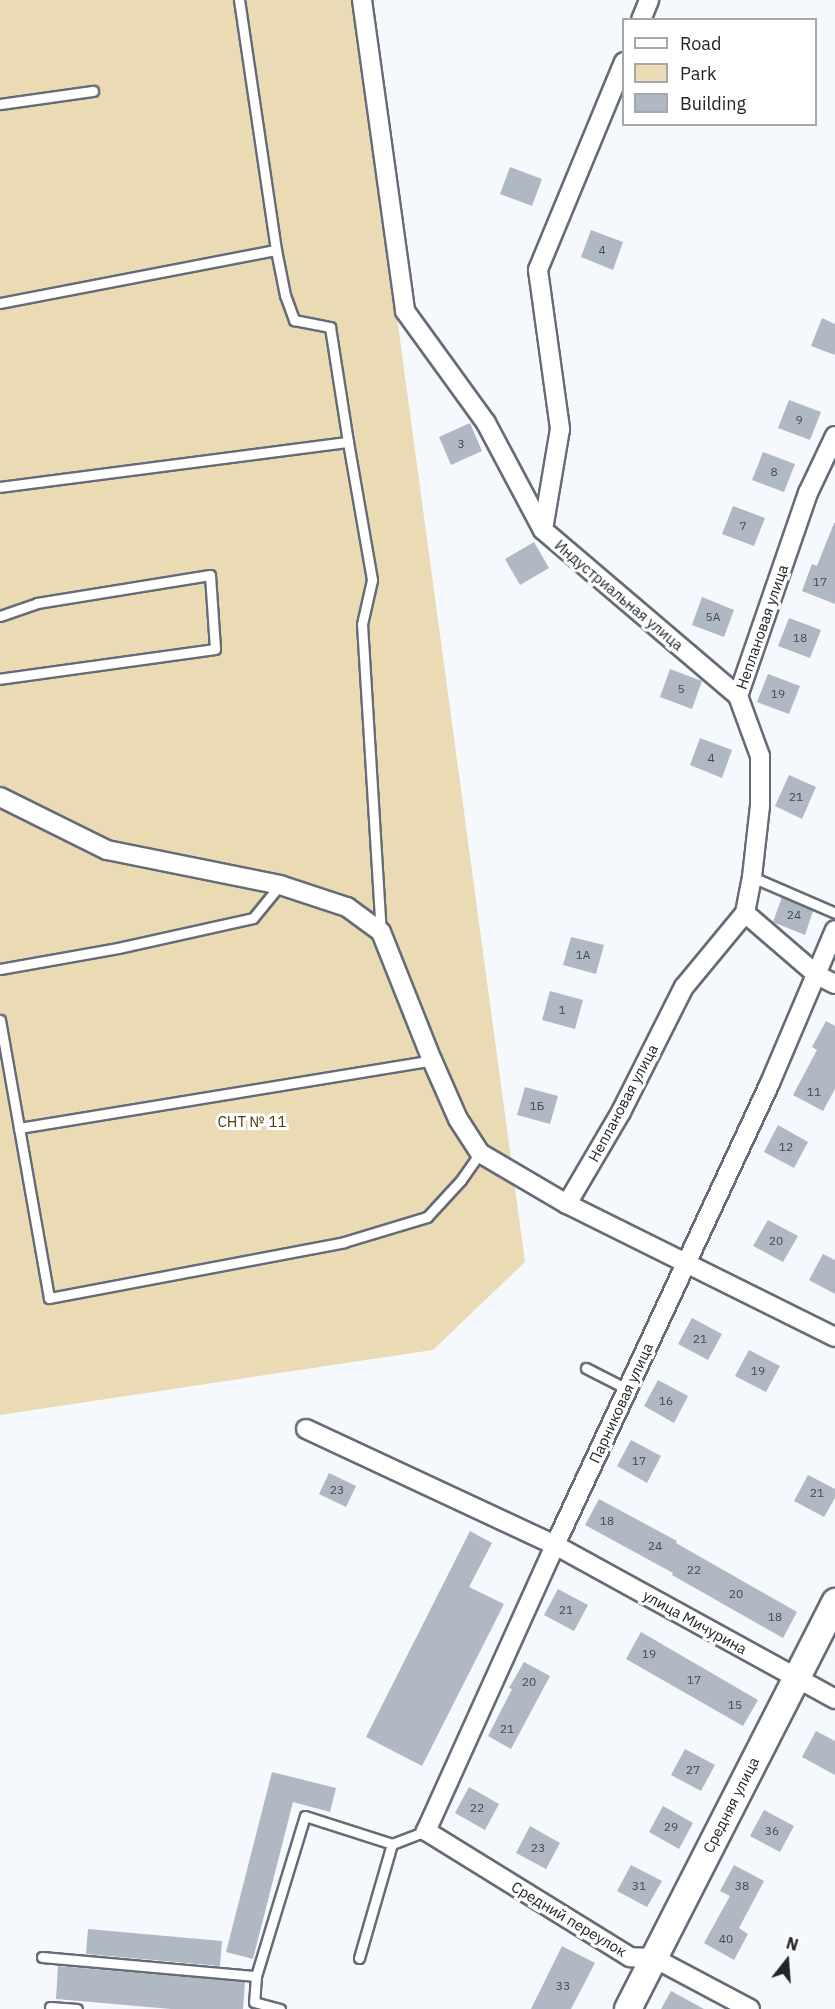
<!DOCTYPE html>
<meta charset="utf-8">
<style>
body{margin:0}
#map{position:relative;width:835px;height:2009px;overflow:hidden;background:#f5f9fd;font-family:"IBM Plex Sans",sans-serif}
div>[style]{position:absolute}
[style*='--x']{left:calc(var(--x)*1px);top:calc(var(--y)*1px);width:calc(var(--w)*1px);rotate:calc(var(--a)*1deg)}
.green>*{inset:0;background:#ebdbb4}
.building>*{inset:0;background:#b0b8c3}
.roads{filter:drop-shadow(2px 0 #656c77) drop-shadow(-2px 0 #656c77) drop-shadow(0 2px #656c77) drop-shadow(0 -2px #656c77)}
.lane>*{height:9px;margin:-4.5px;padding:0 4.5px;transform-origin:4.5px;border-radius:4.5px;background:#fff}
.street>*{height:18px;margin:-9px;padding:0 9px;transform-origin:9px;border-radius:9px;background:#fff}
.secondary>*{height:26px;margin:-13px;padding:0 13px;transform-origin:13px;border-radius:13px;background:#fff}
span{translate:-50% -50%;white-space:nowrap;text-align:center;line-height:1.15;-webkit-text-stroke:6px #fff;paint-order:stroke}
.number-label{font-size:12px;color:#44484f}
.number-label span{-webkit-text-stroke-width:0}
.street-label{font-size:15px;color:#202328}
.park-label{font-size:15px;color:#4b3a09}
.legend{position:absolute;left:622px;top:18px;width:195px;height:108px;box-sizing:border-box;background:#fff;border:2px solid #a6a7a9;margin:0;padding:8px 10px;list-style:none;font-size:18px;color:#202328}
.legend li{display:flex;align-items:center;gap:12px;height:30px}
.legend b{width:30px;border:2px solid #a6a7a9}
.north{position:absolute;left:757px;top:1931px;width:60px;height:60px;-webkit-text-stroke:4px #fff;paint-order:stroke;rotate:17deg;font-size:16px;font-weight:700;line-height:24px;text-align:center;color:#202328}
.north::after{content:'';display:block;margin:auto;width:21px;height:27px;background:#202328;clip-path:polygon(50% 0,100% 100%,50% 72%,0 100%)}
</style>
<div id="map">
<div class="green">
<div style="clip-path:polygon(0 0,354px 0,525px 1262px,433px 1350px,0 1415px)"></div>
</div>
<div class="building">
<div style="clip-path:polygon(510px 167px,542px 179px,532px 206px,500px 194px)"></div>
<div style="clip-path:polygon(591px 230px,623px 242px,613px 270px,581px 257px)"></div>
<div style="clip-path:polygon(822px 318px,835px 324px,835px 355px,811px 346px)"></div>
<div style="clip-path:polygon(789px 400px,821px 412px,810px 440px,778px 428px)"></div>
<div style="clip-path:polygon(470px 423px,482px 451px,451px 465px,439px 437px)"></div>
<div style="clip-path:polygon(763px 452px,795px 464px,784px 492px,752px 480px)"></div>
<div style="clip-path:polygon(733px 506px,765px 518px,754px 546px,722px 534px)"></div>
<div style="clip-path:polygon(834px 523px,835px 523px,835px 604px,802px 591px,812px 564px,817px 566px)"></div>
<div style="clip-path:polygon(534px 542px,549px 568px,520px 585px,505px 559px)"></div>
<div style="clip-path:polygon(702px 597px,734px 610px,724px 637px,692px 625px)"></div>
<div style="clip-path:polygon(789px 618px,821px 630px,810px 658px,778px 646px)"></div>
<div style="clip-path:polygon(670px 669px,702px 681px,692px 709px,660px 697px)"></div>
<div style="clip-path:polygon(768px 674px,800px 686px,789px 714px,757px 702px)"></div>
<div style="clip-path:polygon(700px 738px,732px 750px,722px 778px,690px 765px)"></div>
<div style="clip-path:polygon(789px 775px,816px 787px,802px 819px,775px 806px)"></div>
<div style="clip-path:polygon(782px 897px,813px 911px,805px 935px,773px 922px)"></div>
<div style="clip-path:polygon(571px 937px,604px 945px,596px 974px,563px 965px)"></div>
<div style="clip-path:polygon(550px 991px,583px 1000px,575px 1029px,542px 1020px)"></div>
<div style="clip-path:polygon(826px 1021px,835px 1026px,835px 1089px,823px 1111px,793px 1095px,817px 1050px,812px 1047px)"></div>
<div style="clip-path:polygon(525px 1087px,558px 1096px,550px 1124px,517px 1115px)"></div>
<div style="clip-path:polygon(778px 1125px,808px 1142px,794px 1168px,764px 1152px)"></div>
<div style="clip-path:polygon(768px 1220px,798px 1236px,783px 1262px,753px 1246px)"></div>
<div style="clip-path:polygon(823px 1254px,835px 1260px,835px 1294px,809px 1280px)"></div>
<div style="clip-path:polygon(692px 1318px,722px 1334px,708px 1360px,678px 1344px)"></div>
<div style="clip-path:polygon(749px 1350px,780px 1366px,766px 1392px,735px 1376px)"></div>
<div style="clip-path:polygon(658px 1380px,688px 1396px,674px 1423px,644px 1406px)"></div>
<div style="clip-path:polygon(631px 1440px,661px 1456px,647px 1483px,617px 1466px)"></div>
<div style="clip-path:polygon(329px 1473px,356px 1486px,346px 1507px,319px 1494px)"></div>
<div style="clip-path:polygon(808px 1475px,835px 1489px,835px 1498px,824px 1517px,794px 1501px)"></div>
<div style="clip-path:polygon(599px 1499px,677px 1541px,676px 1543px,797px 1612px,783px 1638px,672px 1575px,673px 1573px,585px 1525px)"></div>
<div style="clip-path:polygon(470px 1531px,492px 1543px,469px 1587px,504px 1604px,422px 1766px,366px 1737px)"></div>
<div style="clip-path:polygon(558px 1589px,588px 1605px,574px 1631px,544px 1615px)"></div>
<div style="clip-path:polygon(641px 1632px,758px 1700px,743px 1726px,626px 1659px)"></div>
<div style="clip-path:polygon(524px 1662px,550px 1676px,511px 1749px,488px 1736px,512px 1689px,509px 1688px)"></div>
<div style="clip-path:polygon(816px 1731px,835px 1741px,835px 1775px,802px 1757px)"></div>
<div style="clip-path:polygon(685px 1749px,715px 1765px,701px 1791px,671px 1775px)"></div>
<div style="clip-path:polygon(272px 1772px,336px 1788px,330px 1812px,293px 1802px,253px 1959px,226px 1952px)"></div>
<div style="clip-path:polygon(469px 1787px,499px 1804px,485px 1830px,455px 1813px)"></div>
<div style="clip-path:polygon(663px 1806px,693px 1823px,679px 1849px,649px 1832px)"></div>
<div style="clip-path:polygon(764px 1810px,794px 1826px,780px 1852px,750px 1836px)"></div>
<div style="clip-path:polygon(530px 1826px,560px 1843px,546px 1869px,516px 1853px)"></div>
<div style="clip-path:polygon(631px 1865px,662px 1881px,647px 1907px,617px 1891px)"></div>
<div style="clip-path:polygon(734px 1865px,764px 1881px,739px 1928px,748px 1934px,734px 1960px,704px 1943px,730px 1896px,720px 1891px)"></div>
<div style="clip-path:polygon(88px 1929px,222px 1941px,220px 1966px,86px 1954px)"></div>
<div style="clip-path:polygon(562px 1946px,595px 1963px,571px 2009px,531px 2009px)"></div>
<div style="clip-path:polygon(58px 1966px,245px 1982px,243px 2009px,171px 2009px,56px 1999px)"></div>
<div style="clip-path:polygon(671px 1991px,704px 2009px,661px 2009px)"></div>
</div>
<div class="roads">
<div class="lane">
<div style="--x:0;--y:104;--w:94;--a:-8"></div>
<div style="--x:276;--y:250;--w:46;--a:78.7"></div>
<div style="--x:285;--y:295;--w:27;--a:70"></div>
<div style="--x:294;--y:320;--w:37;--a:11"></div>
<div style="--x:330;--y:327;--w:116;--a:81.1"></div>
<div style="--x:0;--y:303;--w:281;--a:-10.9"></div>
<div style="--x:276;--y:250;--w:253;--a:-98.4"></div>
<div style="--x:0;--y:487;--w:351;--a:-7.4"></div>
<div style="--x:348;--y:442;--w:140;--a:80.1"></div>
<div style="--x:372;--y:580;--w:45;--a:102.8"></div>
<div style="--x:362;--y:624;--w:309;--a:86.5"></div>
<div style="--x:0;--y:616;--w:39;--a:-19"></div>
<div style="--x:37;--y:603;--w:175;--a:-9.2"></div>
<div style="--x:210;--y:575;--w:74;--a:86.1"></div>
<div style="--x:215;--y:649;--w:217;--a:172.1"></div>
<div style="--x:752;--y:877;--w:90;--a:23.4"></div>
<div style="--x:0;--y:969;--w:120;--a:-10.1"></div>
<div style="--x:118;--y:948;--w:138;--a:-12.5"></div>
<div style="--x:253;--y:918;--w:43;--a:-50.7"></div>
<div style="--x:0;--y:1020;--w:282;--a:80"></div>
<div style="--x:49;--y:1298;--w:300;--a:-10.7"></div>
<div style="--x:344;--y:1242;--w:87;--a:-16.8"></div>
<div style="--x:427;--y:1217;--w:50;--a:-47.4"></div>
<div style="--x:461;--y:1180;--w:33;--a:-55"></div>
<div style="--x:19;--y:1128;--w:419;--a:-9.3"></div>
<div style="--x:586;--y:1368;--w:46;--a:27.1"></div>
<div style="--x:42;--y:1957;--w:215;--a:5.1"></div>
<div style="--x:256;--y:1976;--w:26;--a:94"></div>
<div style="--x:254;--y:2002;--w:27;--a:15"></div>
<div style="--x:359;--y:1958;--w:119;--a:-73.9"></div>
<div style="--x:256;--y:1976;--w:167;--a:-73"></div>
<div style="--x:305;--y:1816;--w:91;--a:17.8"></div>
<div style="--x:392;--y:1844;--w:36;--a:-21"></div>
<div style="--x:50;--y:2007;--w:27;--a:4"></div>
</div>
<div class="street">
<div style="--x:362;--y:0;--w:314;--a:82.1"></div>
<div style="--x:405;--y:311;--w:138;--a:54.1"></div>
<div style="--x:486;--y:423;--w:121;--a:62"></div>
<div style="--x:641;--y:20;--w:22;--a:-68"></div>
<div style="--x:624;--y:62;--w:225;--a:112.5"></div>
<div style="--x:538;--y:270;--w:161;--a:82.1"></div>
<div style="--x:560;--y:429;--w:102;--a:99.6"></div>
<div style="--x:543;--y:530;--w:256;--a:40.4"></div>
<div style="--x:0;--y:797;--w:119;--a:26.4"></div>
<div style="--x:107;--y:850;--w:177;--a:11.4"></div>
<div style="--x:280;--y:885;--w:71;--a:18.2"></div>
<div style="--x:347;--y:907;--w:42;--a:36.3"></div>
<div style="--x:381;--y:932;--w:138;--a:68.3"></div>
<div style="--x:432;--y:1060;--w:64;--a:66.2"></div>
<div style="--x:458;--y:1119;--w:40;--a:57.1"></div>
<div style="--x:480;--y:1153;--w:101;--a:30.4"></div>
<div style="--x:567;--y:1204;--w:299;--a:26.4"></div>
<div style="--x:745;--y:913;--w:95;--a:40.7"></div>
<div style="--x:817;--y:975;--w:20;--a:27"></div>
<div style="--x:567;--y:1204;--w:107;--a:-59.6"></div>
<div style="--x:621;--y:1112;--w:140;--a:-63.3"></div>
<div style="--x:684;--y:987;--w:96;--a:-50.5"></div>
<div style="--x:745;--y:913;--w:37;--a:-79"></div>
<div style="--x:752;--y:877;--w:71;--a:-83.6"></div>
<div style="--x:760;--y:806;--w:50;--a:-90"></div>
<div style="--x:760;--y:756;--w:64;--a:-110.1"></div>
<div style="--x:738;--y:696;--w:215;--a:-71"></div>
<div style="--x:808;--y:493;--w:63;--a:-64.7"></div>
<div style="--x:306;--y:1429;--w:275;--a:25"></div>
<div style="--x:555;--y:1545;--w:320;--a:28.8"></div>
<div style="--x:750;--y:2009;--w:109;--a:-152"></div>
<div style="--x:654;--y:1958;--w:24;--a:-178"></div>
<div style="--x:630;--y:1957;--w:240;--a:-148.3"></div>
<div style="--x:426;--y:1831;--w:314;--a:-65.7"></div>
<div style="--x:555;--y:1545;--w:510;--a:-65.04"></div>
<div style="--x:770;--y:1083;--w:166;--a:-67"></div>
</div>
<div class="secondary">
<div style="--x:628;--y:2009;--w:457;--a:-63"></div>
</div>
</div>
<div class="number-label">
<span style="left:602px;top:250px">4</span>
<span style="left:799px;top:420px">9</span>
<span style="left:461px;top:444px">3</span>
<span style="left:774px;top:472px">8</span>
<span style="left:743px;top:526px">7</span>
<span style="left:820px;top:582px">17</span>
<span style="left:713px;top:617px">5А</span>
<span style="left:800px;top:638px">18</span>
<span style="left:681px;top:689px">5</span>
<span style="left:778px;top:694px">19</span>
<span style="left:711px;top:758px">4</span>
<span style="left:796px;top:797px">21</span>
<span style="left:794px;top:915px">24</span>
<span style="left:583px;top:955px">1А</span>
<span style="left:562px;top:1010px">1</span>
<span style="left:814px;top:1092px">11</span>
<span style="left:537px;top:1106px">1Б</span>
<span style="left:786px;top:1147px">12</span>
<span style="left:776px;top:1241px">20</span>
<span style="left:700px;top:1339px">21</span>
<span style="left:758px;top:1371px">19</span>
<span style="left:666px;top:1401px">16</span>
<span style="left:639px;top:1461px">17</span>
<span style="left:337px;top:1490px">23</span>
<span style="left:817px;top:1493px">21</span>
<span style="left:607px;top:1521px">18</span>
<span style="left:655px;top:1546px">24</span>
<span style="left:694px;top:1570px">22</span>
<span style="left:736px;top:1594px">20</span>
<span style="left:566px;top:1610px">21</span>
<span style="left:775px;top:1617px">18</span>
<span style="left:649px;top:1654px">19</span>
<span style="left:694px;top:1680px">17</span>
<span style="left:529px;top:1682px">20</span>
<span style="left:735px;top:1705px">15</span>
<span style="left:507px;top:1729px">21</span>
<span style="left:693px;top:1770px">27</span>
<span style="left:477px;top:1808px">22</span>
<span style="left:671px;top:1827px">29</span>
<span style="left:772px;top:1831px">36</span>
<span style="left:538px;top:1848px">23</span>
<span style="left:639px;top:1886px">31</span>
<span style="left:742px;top:1886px">38</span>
<span style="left:726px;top:1939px">40</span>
<span style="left:563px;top:1986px">33</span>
</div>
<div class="street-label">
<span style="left:619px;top:595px;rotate:40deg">Индустриальная улица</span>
<span style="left:762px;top:627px;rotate:-71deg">Неплановая улица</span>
<span style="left:623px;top:1103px;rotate:-62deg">Неплановая улица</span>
<span style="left:621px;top:1403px;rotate:-65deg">Парниковая улица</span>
<span style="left:695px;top:1622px;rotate:29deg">улица Мичурина</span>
<span style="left:731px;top:1805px;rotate:-63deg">Средняя улица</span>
<span style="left:569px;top:1919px;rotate:31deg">Средний переулок</span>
</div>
<div class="park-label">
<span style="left:252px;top:1122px">СНТ № 11</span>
</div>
<ul class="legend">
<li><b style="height:8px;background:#fff"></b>Road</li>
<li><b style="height:16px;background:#ebdbb4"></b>Park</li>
<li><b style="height:16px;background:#b0b8c3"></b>Building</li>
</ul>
<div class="north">N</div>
</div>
